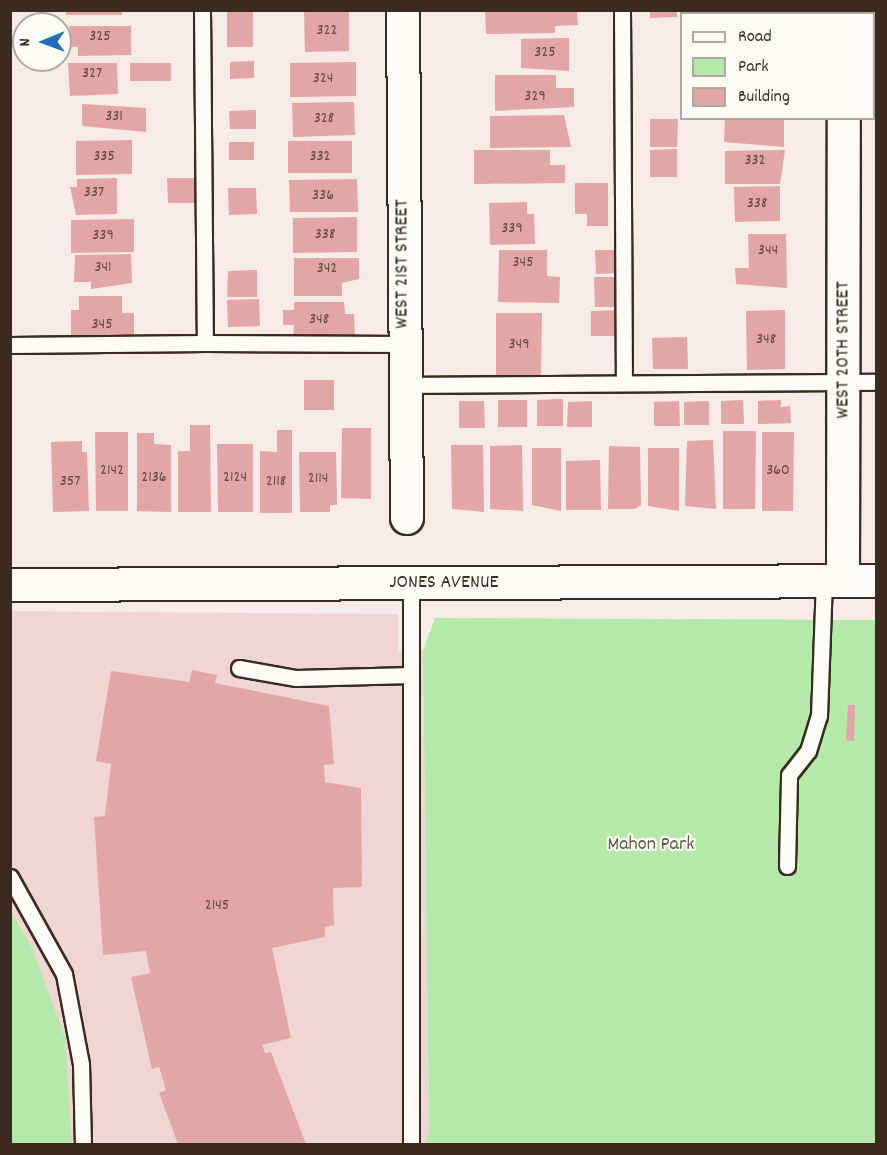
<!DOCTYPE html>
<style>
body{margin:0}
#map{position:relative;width:887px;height:1155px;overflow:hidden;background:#f7ebe7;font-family:Dekko,sans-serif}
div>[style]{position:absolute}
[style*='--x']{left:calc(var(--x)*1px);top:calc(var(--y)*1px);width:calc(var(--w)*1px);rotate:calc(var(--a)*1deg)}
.built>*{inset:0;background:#f0d6d3}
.green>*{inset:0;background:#b4e9aa}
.building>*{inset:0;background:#e1a6a5}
.roads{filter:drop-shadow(2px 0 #3b2a1e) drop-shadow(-2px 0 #3b2a1e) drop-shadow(0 2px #3b2a1e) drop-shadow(0 -2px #3b2a1e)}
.lane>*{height:15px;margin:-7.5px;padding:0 7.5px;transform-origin:7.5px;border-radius:7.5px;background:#fdfcf7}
.street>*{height:32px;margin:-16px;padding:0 16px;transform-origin:16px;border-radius:16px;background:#fdfcf7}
span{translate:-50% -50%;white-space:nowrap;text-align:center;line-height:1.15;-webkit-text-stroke:4.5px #fdfcf7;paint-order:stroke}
.number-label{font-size:16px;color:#644940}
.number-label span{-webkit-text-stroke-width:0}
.street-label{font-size:20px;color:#3b2a1e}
.park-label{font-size:20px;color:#595a41}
.frame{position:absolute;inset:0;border:12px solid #3b2a1e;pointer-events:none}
.legend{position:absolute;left:680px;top:12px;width:195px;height:108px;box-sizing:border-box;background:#fdfcf7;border:2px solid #afa8a0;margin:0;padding:8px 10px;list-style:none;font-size:18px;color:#3b2a1e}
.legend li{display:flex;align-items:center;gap:12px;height:30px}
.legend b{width:30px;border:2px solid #afa8a0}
.north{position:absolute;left:12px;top:12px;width:60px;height:60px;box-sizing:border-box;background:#fdfcf7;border:2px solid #afa8a0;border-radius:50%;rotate:269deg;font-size:16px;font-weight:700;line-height:24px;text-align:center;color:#3b2a1e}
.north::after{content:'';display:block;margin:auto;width:21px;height:27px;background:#1f6fb2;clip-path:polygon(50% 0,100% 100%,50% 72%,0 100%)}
</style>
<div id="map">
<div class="built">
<div style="clip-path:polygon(11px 611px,398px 614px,398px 652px,423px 651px,429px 1133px,425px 1144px,11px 1144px)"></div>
</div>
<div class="green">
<div style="clip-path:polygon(435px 618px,876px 620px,876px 1144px,425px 1144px,429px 1133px,423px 651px)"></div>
<div style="clip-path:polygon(10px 910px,32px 948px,65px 1037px,72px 1144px,11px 1144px)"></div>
</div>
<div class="building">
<div style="clip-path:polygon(66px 10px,122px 10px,122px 15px,66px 15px)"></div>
<div style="clip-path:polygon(227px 10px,253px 10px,253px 47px,227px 47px)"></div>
<div style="clip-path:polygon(304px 10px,349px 10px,349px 51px,305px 52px)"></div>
<div style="clip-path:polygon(485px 10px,577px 10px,578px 25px,555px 26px,555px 33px,486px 34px)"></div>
<div style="clip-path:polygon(650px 10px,677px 10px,677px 17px,650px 18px)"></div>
<div style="clip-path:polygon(726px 10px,783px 10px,783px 14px,726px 14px)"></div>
<div style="clip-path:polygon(69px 26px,131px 26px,131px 55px,78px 56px,78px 47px,70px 47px)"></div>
<div style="clip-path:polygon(569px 38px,569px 71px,521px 68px,521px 39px)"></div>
<div style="clip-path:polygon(254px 61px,254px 78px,230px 79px,230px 62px)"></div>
<div style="clip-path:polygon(356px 62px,356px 96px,290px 97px,290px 63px)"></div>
<div style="clip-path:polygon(68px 63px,117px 63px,118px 94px,70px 96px)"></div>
<div style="clip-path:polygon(130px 63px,171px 63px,171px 81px,130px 81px)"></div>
<div style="clip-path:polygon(495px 75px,556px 75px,556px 88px,574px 88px,574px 107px,495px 111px)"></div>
<div style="clip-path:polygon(354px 102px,355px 135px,293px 137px,292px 103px)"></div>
<div style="clip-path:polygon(82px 104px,146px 108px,146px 132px,82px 126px)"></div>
<div style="clip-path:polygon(256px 110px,256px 129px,230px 129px,229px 111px)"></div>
<div style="clip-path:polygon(564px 115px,571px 147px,490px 148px,490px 116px)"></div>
<div style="clip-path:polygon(725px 118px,784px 118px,784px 147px,724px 142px)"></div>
<div style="clip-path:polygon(650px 119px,678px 119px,677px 147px,650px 147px)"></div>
<div style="clip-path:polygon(132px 140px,132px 174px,76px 175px,76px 141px)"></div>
<div style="clip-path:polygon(288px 141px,352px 141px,352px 173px,288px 173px)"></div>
<div style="clip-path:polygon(229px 142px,254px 142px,254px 160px,229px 160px)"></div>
<div style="clip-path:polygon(677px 149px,677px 177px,650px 177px,650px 150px)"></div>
<div style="clip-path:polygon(474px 150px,550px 150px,550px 165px,565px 165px,565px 183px,474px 184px)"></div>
<div style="clip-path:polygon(785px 150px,780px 184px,725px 184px,725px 151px)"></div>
<div style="clip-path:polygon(117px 178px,117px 214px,76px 215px,70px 187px,77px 187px,77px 179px)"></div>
<div style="clip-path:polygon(167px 178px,197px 178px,197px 203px,168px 203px)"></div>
<div style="clip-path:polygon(357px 179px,358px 212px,290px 212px,289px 180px)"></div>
<div style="clip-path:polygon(575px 183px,608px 183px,608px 226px,587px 226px,587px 214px,575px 214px)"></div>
<div style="clip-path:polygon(780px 186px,780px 221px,735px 222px,734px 187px)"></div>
<div style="clip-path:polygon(228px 188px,256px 188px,257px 214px,229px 215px)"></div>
<div style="clip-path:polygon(527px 202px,527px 214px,534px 214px,535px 244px,490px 245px,489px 203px)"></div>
<div style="clip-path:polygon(357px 217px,357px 252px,293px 253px,293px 218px)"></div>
<div style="clip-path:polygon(134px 219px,134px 252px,71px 253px,71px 220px)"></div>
<div style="clip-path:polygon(748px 234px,786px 234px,787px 288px,736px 284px,735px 268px,749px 268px)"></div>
<div style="clip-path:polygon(499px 250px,547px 250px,547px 276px,560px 277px,559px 303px,498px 302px)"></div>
<div style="clip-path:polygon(595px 250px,622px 250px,622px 273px,596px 274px)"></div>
<div style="clip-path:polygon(131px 254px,132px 283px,91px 289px,91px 282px,74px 282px,75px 255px)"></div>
<div style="clip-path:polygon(294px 258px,359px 258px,359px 279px,342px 283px,342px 296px,294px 296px)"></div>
<div style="clip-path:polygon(257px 270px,257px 297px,227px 297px,228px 271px)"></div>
<div style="clip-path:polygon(594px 277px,621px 277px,621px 307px,595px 307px)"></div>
<div style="clip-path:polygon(79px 296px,122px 296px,122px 313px,134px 313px,134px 336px,71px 339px,71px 310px,79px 310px)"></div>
<div style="clip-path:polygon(259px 299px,260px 326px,228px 327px,227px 300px)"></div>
<div style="clip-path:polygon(294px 302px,344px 302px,345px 314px,354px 314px,355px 340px,293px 341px,294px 325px,283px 325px,283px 310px,294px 310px)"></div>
<div style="clip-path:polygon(623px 310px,623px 336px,591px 336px,591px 311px)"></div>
<div style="clip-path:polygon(785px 310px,785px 369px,747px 370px,746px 311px)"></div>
<div style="clip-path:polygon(496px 313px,542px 313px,541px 376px,496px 376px)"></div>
<div style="clip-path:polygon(687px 337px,688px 369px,653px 369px,652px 338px)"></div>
<div style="clip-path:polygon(304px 380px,334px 380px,334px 410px,304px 410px)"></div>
<div style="clip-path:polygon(563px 399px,563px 426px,537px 426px,537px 400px)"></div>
<div style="clip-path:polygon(498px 400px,527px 400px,527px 427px,498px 427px)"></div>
<div style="clip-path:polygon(743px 400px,744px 424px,721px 424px,721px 401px)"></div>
<div style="clip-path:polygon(781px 400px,781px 407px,790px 406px,791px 423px,758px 424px,758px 401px)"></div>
<div style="clip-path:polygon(459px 401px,484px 401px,485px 428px,459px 428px)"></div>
<div style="clip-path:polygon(592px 401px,592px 427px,567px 427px,568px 402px)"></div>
<div style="clip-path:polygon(679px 401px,680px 426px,654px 426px,654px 402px)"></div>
<div style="clip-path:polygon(709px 401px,709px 425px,684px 425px,684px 402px)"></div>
<div style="clip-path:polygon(190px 425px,210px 425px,211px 512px,178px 512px,178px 451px,190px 451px)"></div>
<div style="clip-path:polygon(342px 428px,371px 428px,371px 499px,341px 498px)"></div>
<div style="clip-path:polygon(277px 430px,292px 430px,292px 513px,260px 513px,260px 451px,277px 452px)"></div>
<div style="clip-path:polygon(723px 431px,756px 431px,755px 509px,723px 509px)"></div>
<div style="clip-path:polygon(95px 432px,128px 432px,128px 511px,96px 511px)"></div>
<div style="clip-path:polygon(762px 432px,794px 432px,793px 511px,762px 511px)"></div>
<div style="clip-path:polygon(137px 433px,154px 433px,154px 444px,171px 445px,171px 512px,137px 511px)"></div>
<div style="clip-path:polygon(713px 440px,716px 509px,685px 506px,687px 441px)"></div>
<div style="clip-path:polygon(82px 441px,82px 452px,87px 452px,89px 511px,53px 512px,51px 442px)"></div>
<div style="clip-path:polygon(217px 444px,253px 444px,253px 512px,218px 512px)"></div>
<div style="clip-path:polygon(451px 445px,483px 445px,484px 512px,452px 509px)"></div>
<div style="clip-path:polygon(522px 445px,523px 511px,490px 509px,490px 446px)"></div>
<div style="clip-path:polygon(609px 446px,640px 447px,641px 505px,635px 509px,608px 509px)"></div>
<div style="clip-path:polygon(532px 448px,561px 448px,561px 511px,532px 505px)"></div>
<div style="clip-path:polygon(648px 448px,679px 448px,679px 511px,648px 506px)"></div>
<div style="clip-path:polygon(299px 452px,336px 452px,337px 505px,330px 505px,330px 512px,300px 512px)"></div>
<div style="clip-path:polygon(600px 460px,601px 510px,566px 510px,566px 461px)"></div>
<div style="clip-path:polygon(192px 670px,217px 675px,215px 683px,329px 706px,334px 764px,324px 765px,325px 782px,361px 788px,362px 887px,333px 888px,334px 925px,325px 927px,325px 937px,272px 948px,291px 1038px,262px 1045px,265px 1053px,271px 1052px,306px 1144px,178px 1144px,159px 1093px,166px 1090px,159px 1067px,152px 1069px,131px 977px,150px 973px,146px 951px,103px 955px,94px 817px,105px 816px,111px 764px,96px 761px,111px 671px,189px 682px)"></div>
<div style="clip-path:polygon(848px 705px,855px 705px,854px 741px,846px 740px)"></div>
</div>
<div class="roads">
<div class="lane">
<div style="--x:202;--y:10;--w:333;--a:89.5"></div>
<div style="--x:205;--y:343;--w:199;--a:0.3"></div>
<div style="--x:622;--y:10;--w:373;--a:89.7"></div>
<div style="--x:10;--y:345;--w:195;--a:-0.6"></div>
<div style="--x:405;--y:385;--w:471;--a:-0.4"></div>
<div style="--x:411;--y:583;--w:561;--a:90"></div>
<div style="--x:239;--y:668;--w:58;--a:10"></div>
<div style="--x:296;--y:678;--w:115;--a:-1.5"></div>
<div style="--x:787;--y:866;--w:91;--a:-88.7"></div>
<div style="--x:789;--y:775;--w:31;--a:-52"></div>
<div style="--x:808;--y:751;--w:37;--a:-73"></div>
<div style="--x:819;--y:716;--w:134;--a:-87.9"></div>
<div style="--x:10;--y:877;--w:111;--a:60.9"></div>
<div style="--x:64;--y:974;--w:92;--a:79.3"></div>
<div style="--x:81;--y:1064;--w:80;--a:88.6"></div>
</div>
<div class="street">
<div style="--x:403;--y:10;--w:508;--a:89.55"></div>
<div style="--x:844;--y:10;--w:4;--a:90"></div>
<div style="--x:843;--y:581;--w:463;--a:-89.9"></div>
<div style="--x:10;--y:585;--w:866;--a:-0.26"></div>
</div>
</div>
<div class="number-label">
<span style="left:327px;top:31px">322</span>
<span style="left:100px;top:37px">325</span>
<span style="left:545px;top:53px">325</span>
<span style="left:92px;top:74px">327</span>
<span style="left:323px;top:79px">324</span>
<span style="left:535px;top:97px">329</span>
<span style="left:114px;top:117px">331</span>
<span style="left:324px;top:119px">328</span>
<span style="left:104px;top:157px">335</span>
<span style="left:320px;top:157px">332</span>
<span style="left:755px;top:161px">332</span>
<span style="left:94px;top:193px">337</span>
<span style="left:323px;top:196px">336</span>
<span style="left:757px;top:204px">338</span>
<span style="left:512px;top:229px">339</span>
<span style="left:325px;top:235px">338</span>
<span style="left:103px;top:236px">339</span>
<span style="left:768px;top:251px">344</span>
<span style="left:523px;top:263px">345</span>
<span style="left:103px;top:268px">341</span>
<span style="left:327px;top:269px">342</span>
<span style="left:319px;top:320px">348</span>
<span style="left:102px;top:325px">345</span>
<span style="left:766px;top:340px">348</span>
<span style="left:519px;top:345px">349</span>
<span style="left:112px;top:471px">2142</span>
<span style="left:778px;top:471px">360</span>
<span style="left:154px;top:478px">2136</span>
<span style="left:235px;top:478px">2124</span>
<span style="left:318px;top:479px">2114</span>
<span style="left:70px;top:482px">357</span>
<span style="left:276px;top:482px">2118</span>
<span style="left:217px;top:906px">2145</span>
</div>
<div class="street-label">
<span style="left:403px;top:264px;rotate:-90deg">WEST 21ST STREET</span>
<span style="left:844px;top:350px;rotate:-90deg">WEST 20TH STREET</span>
<span style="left:444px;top:583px">JONES AVENUE</span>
</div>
<div class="park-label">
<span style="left:651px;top:845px">Mahon Park</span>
</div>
<div class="frame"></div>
<ul class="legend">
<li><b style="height:8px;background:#fdfcf7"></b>Road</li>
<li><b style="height:16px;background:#b4e9aa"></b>Park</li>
<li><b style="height:16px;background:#e1a6a5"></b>Building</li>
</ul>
<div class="north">N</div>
</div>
